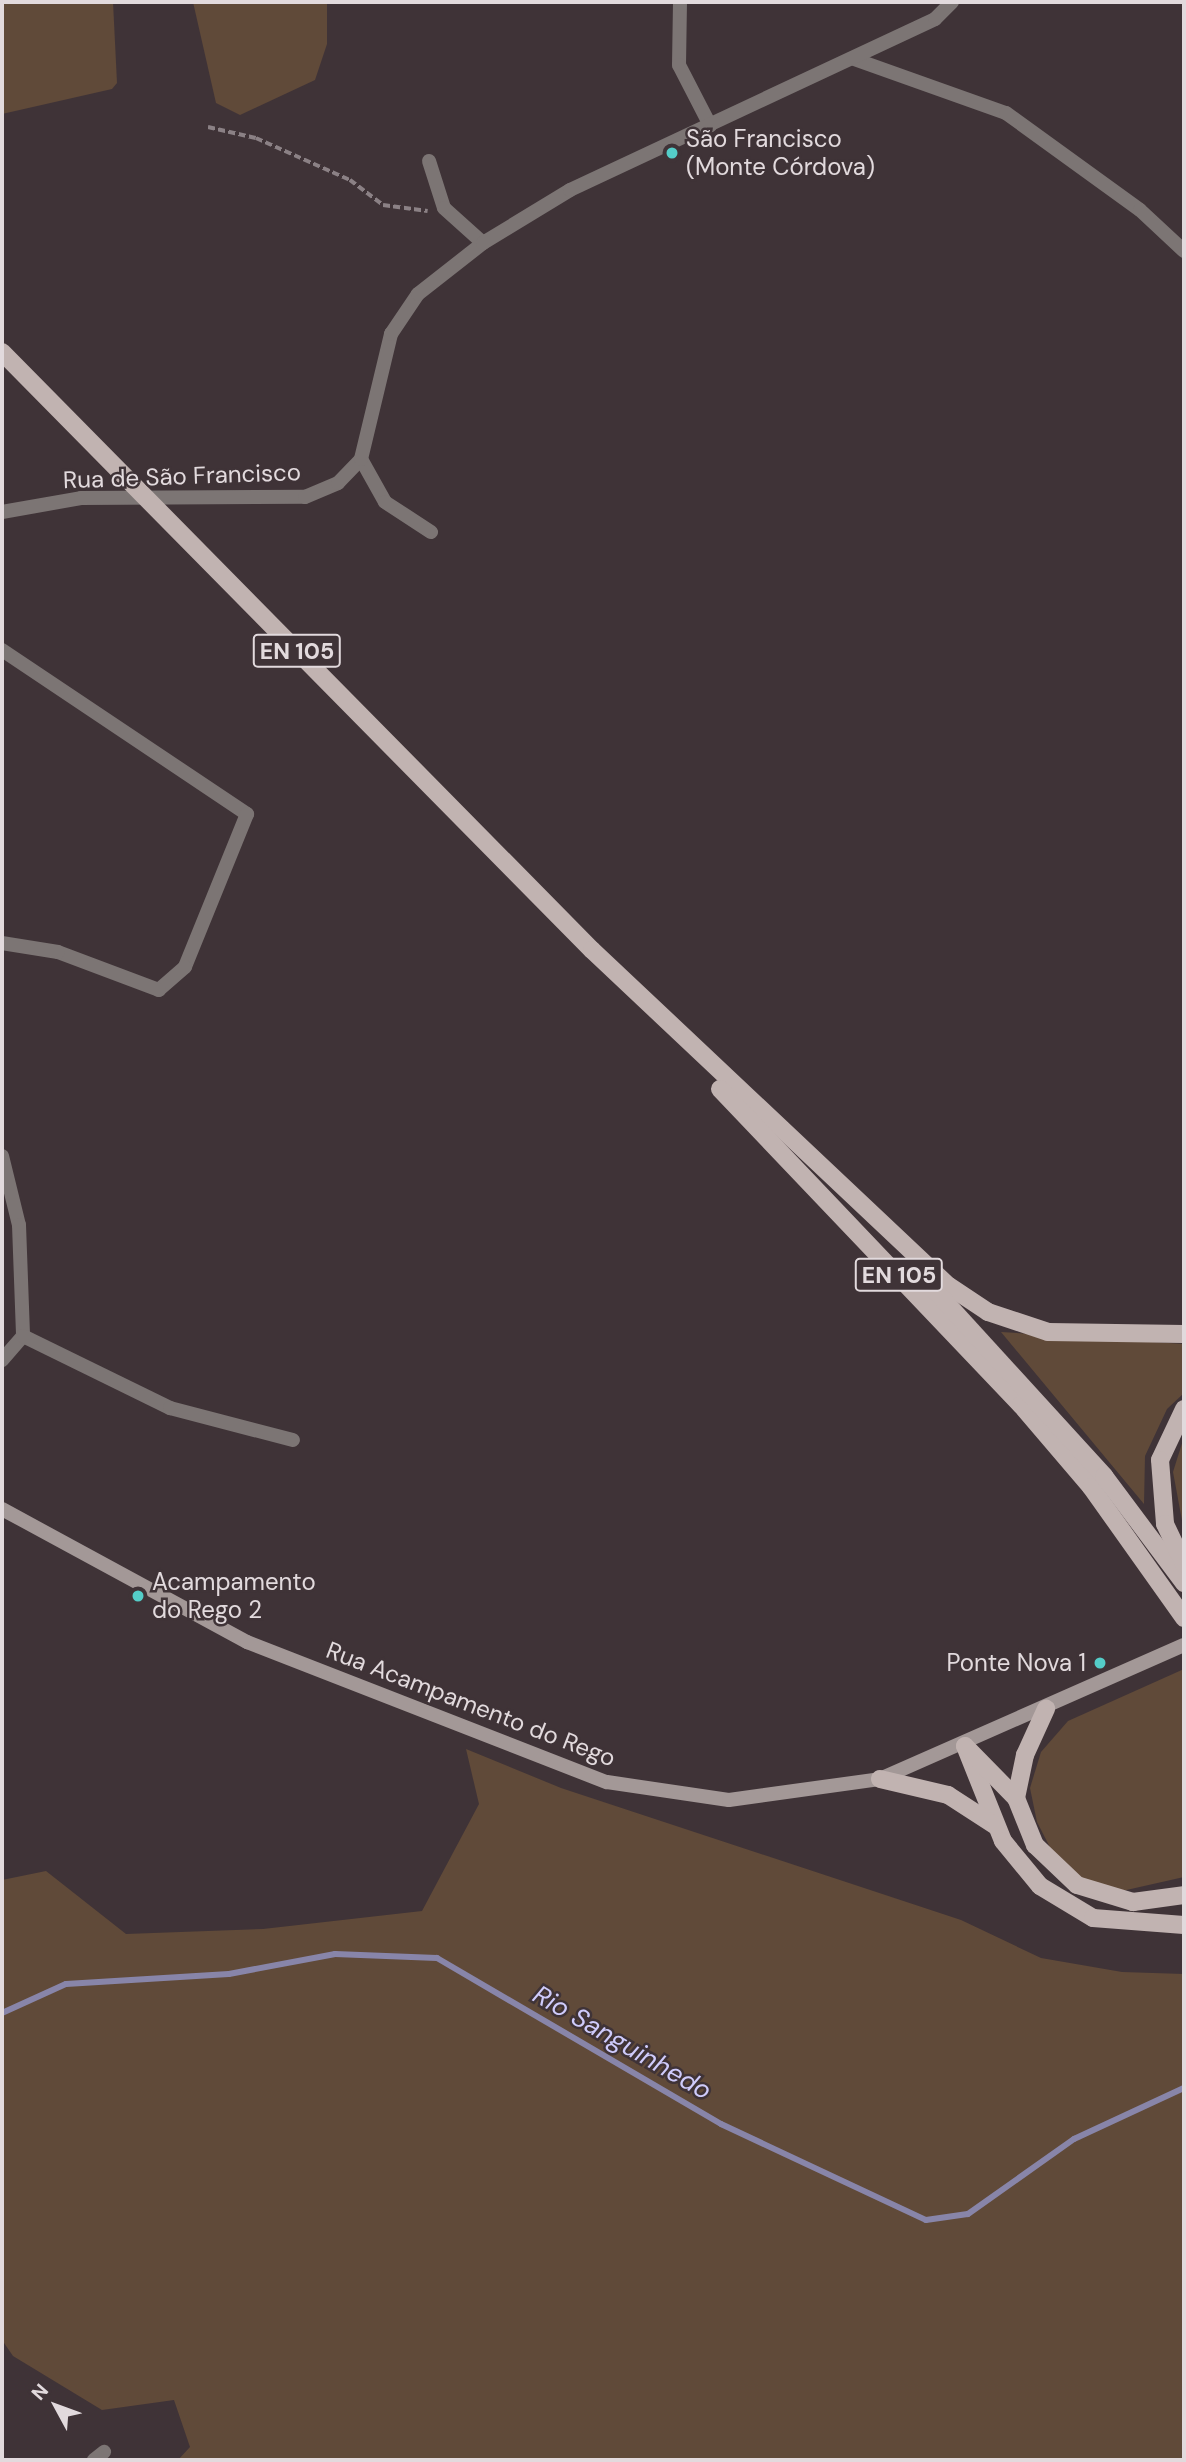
<!DOCTYPE html>
<meta charset="utf-8">
<style>
body{margin:0}
#map{position:relative;width:1186px;height:2462px;overflow:hidden;background:#3f3337;font-family:"DM Sans",sans-serif}
div>[style]{position:absolute}
[style*='--x']{left:calc(var(--x)*1px);top:calc(var(--y)*1px);width:calc(var(--w)*1px);rotate:calc(var(--a)*1deg)}
.green>*{inset:0;background:#604a39}
.stream>*{height:6px;margin:-3px;padding:0 3px;transform-origin:3px;border-radius:3px;background:#8885a9}
.path>*{height:3.5px;margin-top:-1.75px;transform-origin:0;background:repeating-linear-gradient(90deg,#8b8185 0 7px,transparent 0 10.5px)}
.minor>*{height:14px;margin:-7px;padding:0 7px;transform-origin:7px;border-radius:7px;background:#7c7574}
.tertiary>*{height:14px;margin:-7px;padding:0 7px;transform-origin:7px;border-radius:7px;background:#7c7574}
.secondary>*{height:14px;margin:-7px;padding:0 7px;transform-origin:7px;border-radius:7px;background:#a39897}
.primary>*{height:18px;margin:-9px;padding:0 9px;transform-origin:9px;border-radius:9px;background:#c1b3b1}
.dots>*{width:19px;height:19px;translate:-50% -50%;box-sizing:border-box;border:4px solid #3f3337;border-radius:50%}
span{translate:-50% -50%;white-space:nowrap;text-align:center;line-height:1.15;-webkit-text-stroke:5px #3f3337;paint-order:stroke}
.shield-label span{padding:2px 5px;background:#3f3337;border:2px solid;border-radius:5px;-webkit-text-stroke-width:0}
.shield-label{font-size:23px;color:#e2dadd;font-weight:700}
.poi-label{font-size:24px;color:#e2dadd}
.left{translate:0 -50%;text-align:left}
.right{translate:-100% -50%;text-align:right}
.street-label{font-size:24px;color:#e2dadd}
.water-label{font-size:26px;color:#cfcbfb;font-style:italic}
.frame{position:absolute;inset:0;border:4px solid #e2dadd;pointer-events:none}
.north{position:absolute;left:21px;top:2371px;width:70px;height:70px;-webkit-text-stroke:5px #3f3337;paint-order:stroke;rotate:311deg;font-size:19px;font-weight:700;line-height:28px;text-align:center;color:#e2dadd}
.north::after{content:'';display:block;margin:auto;width:24px;height:32px;background:#e2dadd;clip-path:polygon(50% 0,100% 100%,50% 72%,0 100%)}
</style>
<div id="map">
<div class="green">
<div style="clip-path:polygon(2px 2px,113px 2px,117px 83px,112px 89px,2px 114px)"></div>
<div style="clip-path:polygon(193px 2px,327px 2px,327px 44px,315px 80px,240px 115px,216px 103px)"></div>
<div style="clip-path:polygon(1001px 1332px,1184px 1344px,1184px 1393px,1167px 1409px,1145px 1456px,1144px 1504px)"></div>
<div style="clip-path:polygon(1184px 1437px,1184px 1531px,1173px 1472px)"></div>
<div style="clip-path:polygon(1184px 1669px,1184px 1877px,1122px 1891px,1087px 1882px,1056px 1859px,1037px 1822px,1030px 1788px,1041px 1752px,1068px 1721px)"></div>
<div style="clip-path:polygon(466px 1749px,561px 1788px,961px 1920px,1041px 1958px,1122px 1972px,1184px 1974px,1184px 2460px,178px 2460px,190px 2447px,174px 2400px,102px 2410px,13px 2356px,2px 2340px,2px 1880px,46px 1871px,126px 1934px,263px 1929px,422px 1911px,479px 1804px)"></div>
</div>
<div class="stream">
<div style="--x:2;--y:2013;--w:70;--a:-24.4"></div>
<div style="--x:66;--y:1984;--w:163;--a:-3.5"></div>
<div style="--x:229;--y:1974;--w:108;--a:-10.7"></div>
<div style="--x:335;--y:1954;--w:102;--a:2.2"></div>
<div style="--x:437;--y:1958;--w:329;--a:30.3"></div>
<div style="--x:721;--y:2124;--w:226;--a:25.1"></div>
<div style="--x:926;--y:2220;--w:42;--a:-8.1"></div>
<div style="--x:968;--y:2214;--w:130;--a:-35.3"></div>
<div style="--x:1074;--y:2139;--w:121;--a:-24.9"></div>
</div>
<div class="path">
<div style="--x:208;--y:127;--w:49;--a:12.9"></div>
<div style="--x:256;--y:138;--w:103;--a:24.1"></div>
<div style="--x:350;--y:180;--w:41;--a:37.1"></div>
<div style="--x:383;--y:205;--w:45;--a:7.6"></div>
</div>
<div class="minor">
<div style="--x:854;--y:59;--w:161;--a:19.6"></div>
<div style="--x:1006;--y:113;--w:165;--a:35.9"></div>
<div style="--x:1140;--y:210;--w:60;--a:43"></div>
<div style="--x:429;--y:161;--w:49;--a:72.3"></div>
<div style="--x:444;--y:208;--w:52;--a:41.9"></div>
<div style="--x:361;--y:459;--w:49;--a:60.8"></div>
<div style="--x:385;--y:502;--w:55;--a:33.1"></div>
<div style="--x:2;--y:650;--w:295;--a:33.8"></div>
<div style="--x:247;--y:814;--w:165;--a:112.1"></div>
<div style="--x:185;--y:967;--w:35;--a:139"></div>
<div style="--x:159;--y:990;--w:108;--a:-159.4"></div>
<div style="--x:58;--y:952;--w:57;--a:-170.9"></div>
<div style="--x:2;--y:1156;--w:71;--a:76.2"></div>
<div style="--x:19;--y:1225;--w:111;--a:87.9"></div>
<div style="--x:23;--y:1336;--w:32;--a:131"></div>
<div style="--x:23;--y:1336;--w:164;--a:26.1"></div>
<div style="--x:170;--y:1408;--w:127;--a:14.6"></div>
<div style="--x:94;--y:2460;--w:13;--a:-39"></div>
</div>
<div class="tertiary">
<div style="--x:680;--y:2;--w:63;--a:90.9"></div>
<div style="--x:679;--y:65;--w:68;--a:62.7"></div>
<div style="--x:2;--y:512;--w:80;--a:-10"></div>
<div style="--x:81;--y:498;--w:224;--a:-0.3"></div>
<div style="--x:305;--y:497;--w:36;--a:-23"></div>
<div style="--x:338;--y:483;--w:33;--a:-46"></div>
<div style="--x:361;--y:459;--w:129;--a:-76.5"></div>
<div style="--x:391;--y:334;--w:48;--a:-56"></div>
<div style="--x:418;--y:294;--w:83;--a:-38.1"></div>
<div style="--x:483;--y:243;--w:102;--a:-31.3"></div>
<div style="--x:570;--y:190;--w:403;--a:-25.1"></div>
<div style="--x:935;--y:19;--w:24;--a:-45"></div>
</div>
<div class="secondary">
<div style="--x:2;--y:1509;--w:279;--a:28.5"></div>
<div style="--x:247;--y:1642;--w:386;--a:21.3"></div>
<div style="--x:607;--y:1782;--w:123;--a:8.4"></div>
<div style="--x:729;--y:1800;--w:152;--a:-7.9"></div>
<div style="--x:880;--y:1779;--w:332;--a:-23.8"></div>
</div>
<div class="primary">
<div style="--x:2;--y:352;--w:840;--a:45.39"></div>
<div style="--x:592;--y:950;--w:490;--a:43.3"></div>
<div style="--x:949;--y:1286;--w:47;--a:33.7"></div>
<div style="--x:988;--y:1312;--w:63;--a:18.4"></div>
<div style="--x:1048;--y:1332;--w:136;--a:0.8"></div>
<div style="--x:720;--y:1089;--w:436;--a:46.4"></div>
<div style="--x:1021;--y:1405;--w:108;--a:49.5"></div>
<div style="--x:1091;--y:1487;--w:161;--a:54.6"></div>
<div style="--x:918;--y:1272;--w:276;--a:47.6"></div>
<div style="--x:1104;--y:1476;--w:134;--a:53.2"></div>
<div style="--x:1184;--y:1409;--w:56;--a:115.2"></div>
<div style="--x:1160;--y:1460;--w:64;--a:85.5"></div>
<div style="--x:1165;--y:1524;--w:44;--a:64.6"></div>
<div style="--x:965;--y:1746;--w:102;--a:68.2"></div>
<div style="--x:1003;--y:1841;--w:58;--a:50.6"></div>
<div style="--x:1040;--y:1886;--w:62;--a:31.1"></div>
<div style="--x:1093;--y:1918;--w:91;--a:4.4"></div>
<div style="--x:965;--y:1746;--w:73;--a:45.6"></div>
<div style="--x:1016;--y:1798;--w:51;--a:68"></div>
<div style="--x:1035;--y:1845;--w:58;--a:43.6"></div>
<div style="--x:1077;--y:1885;--w:59;--a:16.9"></div>
<div style="--x:1133;--y:1902;--w:51;--a:-7.8"></div>
<div style="--x:880;--y:1779;--w:70;--a:13.2"></div>
<div style="--x:948;--y:1795;--w:57;--a:32.9"></div>
<div style="--x:1016;--y:1798;--w:44;--a:-78.2"></div>
<div style="--x:1025;--y:1755;--w:51;--a:-65.5"></div>
</div>
<div class="dots">
<div style="left:672px;top:153px;background:#54cdc8"></div>
<div style="left:138px;top:1596px;background:#54cdc8"></div>
<div style="left:1100px;top:1663px;background:#54cdc8"></div>
</div>
<div class="shield-label">
<span style="left:297px;top:651px">EN 105</span>
<span style="left:899px;top:1275px">EN 105</span>
</div>
<div class="poi-label">
<span class="left" style="left:686px;top:153px">São Francisco<br>(Monte Córdova)</span>
<span class="left" style="left:152px;top:1596px">Acampamento<br>do Rego 2</span>
<span class="right" style="left:1086px;top:1663px">Ponte Nova 1</span>
</div>
<div class="street-label">
<span style="left:182px;top:476px;rotate:-2deg">Rua de São Francisco</span>
<span style="left:471px;top:1704px;rotate:21deg">Rua Acampamento do Rego</span>
</div>
<div class="water-label">
<span style="left:622px;top:2043px;rotate:30deg">Rio Sanguinhedo</span>
</div>
<div class="frame"></div>
<div class="north">N</div>
</div>
